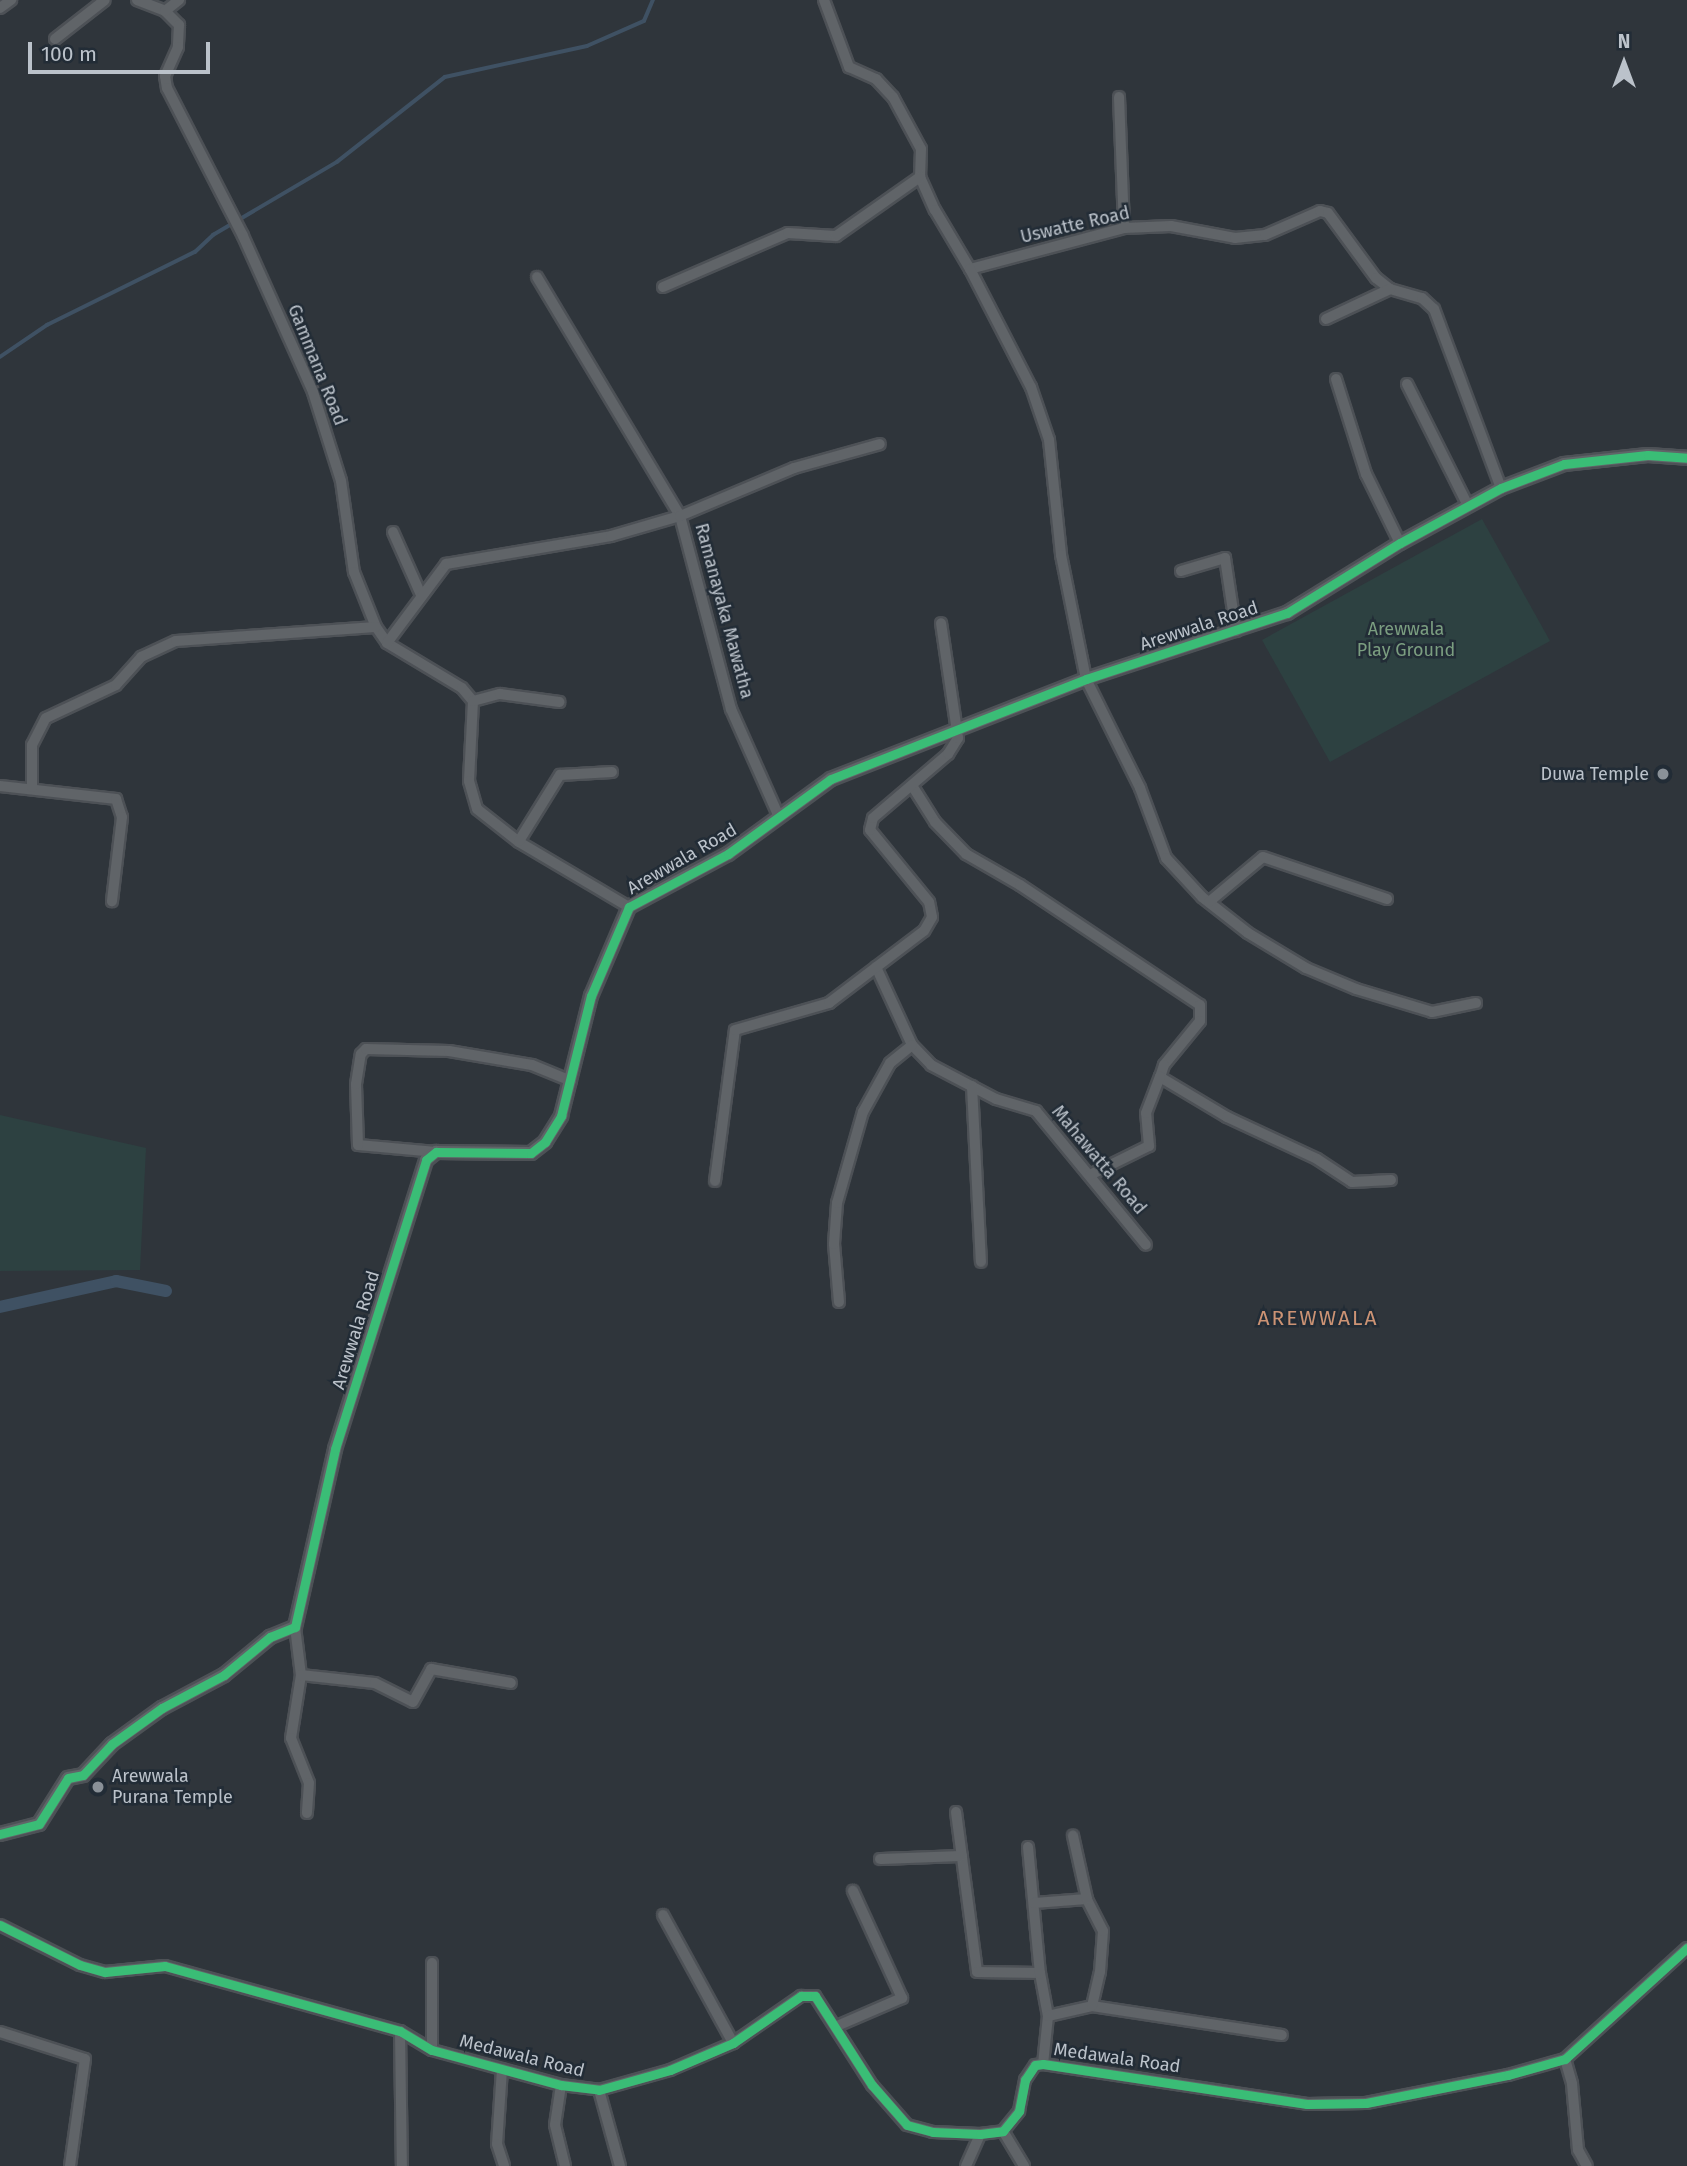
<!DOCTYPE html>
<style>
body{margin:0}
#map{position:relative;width:1687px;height:2166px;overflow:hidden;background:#2f353b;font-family:"Fira Sans",sans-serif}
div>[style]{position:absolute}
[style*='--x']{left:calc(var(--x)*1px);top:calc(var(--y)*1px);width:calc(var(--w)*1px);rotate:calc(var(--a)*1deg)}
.green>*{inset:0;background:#2d4141}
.stream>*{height:3.5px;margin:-1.75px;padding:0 1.75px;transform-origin:1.75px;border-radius:1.75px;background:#3f5163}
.canal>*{height:12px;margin:-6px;padding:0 6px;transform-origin:6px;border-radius:6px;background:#3f5163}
.roads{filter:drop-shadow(2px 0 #4d5156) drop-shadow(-2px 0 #4d5156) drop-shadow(0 2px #4d5156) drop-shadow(0 -2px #4d5156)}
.minor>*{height:10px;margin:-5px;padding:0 5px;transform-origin:5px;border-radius:5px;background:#606468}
.tertiary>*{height:12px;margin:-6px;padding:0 6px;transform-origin:6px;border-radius:6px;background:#606468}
.cycleway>*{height:9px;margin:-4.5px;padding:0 4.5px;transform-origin:4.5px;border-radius:4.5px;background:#3abd76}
.dots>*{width:19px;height:19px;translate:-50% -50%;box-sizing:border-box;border:4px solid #222c36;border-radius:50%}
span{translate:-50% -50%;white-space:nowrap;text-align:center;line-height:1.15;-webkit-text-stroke:5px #222c36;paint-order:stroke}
.street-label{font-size:18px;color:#bbc2ca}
.park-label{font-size:18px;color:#7b9e80}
.poi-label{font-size:18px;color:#bbc2ca}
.right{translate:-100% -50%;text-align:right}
.left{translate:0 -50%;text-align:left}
.quarter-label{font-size:21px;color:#cc9374;letter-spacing:2px}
.north{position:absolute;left:1589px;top:28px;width:70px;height:70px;-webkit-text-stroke:5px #222c36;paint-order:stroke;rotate:0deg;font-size:19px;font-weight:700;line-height:28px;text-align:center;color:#bbc2ca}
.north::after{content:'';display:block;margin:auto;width:24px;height:32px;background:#bbc2ca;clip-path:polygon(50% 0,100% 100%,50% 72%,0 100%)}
.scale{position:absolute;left:28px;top:42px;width:182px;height:32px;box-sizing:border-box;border:4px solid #bbc2ca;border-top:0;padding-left:9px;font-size:21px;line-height:24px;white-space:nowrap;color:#bbc2ca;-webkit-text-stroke:5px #222c36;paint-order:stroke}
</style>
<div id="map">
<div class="green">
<div style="clip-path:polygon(1482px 519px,1550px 641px,1330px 762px,1262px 640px)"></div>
<div style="clip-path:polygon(0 1115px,146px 1148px,140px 1270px,0 1271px)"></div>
</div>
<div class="stream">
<div style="--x:0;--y:357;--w:57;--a:-34.2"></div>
<div style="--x:47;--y:325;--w:165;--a:-26.3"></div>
<div style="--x:195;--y:252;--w:25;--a:-43"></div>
<div style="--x:213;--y:235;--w:144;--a:-30.5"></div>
<div style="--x:337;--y:162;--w:137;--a:-38.2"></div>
<div style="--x:445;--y:77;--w:145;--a:-12.3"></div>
<div style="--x:587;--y:46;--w:62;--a:-23.7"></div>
<div style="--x:644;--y:21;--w:23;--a:-67"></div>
</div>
<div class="canal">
<div style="--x:0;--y:1307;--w:119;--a:-12.6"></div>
<div style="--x:116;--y:1281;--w:51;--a:11.3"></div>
</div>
<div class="roads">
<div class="minor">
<div style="--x:137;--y:0;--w:30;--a:21"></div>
<div style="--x:165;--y:11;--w:20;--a:45"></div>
<div style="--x:179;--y:25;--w:22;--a:93"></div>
<div style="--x:178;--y:47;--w:32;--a:114"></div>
<div style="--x:165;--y:76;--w:12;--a:81"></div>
<div style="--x:167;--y:88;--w:166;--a:62.8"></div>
<div style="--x:243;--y:236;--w:171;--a:65.8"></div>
<div style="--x:313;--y:392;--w:93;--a:72.5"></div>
<div style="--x:341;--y:481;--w:92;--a:81.9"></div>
<div style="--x:354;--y:572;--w:59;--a:68.2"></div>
<div style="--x:376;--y:627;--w:19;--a:55"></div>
<div style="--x:387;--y:643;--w:87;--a:31"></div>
<div style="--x:462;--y:688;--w:17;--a:50"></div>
<div style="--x:473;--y:701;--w:80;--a:92.9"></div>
<div style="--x:469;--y:781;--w:29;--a:74"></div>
<div style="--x:477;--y:809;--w:53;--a:38.2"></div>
<div style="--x:519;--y:842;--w:128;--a:30.6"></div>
<div style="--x:824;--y:0;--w:72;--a:69.5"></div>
<div style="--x:849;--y:67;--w:30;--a:24"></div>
<div style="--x:876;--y:79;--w:25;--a:47"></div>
<div style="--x:893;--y:97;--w:59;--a:61.7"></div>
<div style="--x:921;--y:149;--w:28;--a:92"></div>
<div style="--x:920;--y:177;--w:36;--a:66"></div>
<div style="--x:935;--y:210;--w:69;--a:59.3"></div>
<div style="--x:970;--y:269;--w:159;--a:-14.9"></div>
<div style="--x:1124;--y:228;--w:47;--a:-2.4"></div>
<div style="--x:1171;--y:226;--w:65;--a:10.6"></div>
<div style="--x:1235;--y:238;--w:30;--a:-6"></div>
<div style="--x:1265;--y:235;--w:60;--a:-23.6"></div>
<div style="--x:1320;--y:211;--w:8;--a:14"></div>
<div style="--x:1328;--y:213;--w:81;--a:53.6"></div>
<div style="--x:1376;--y:278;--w:18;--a:38"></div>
<div style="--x:1390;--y:289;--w:33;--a:16"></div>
<div style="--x:1422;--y:298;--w:16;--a:43"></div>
<div style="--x:1434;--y:309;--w:191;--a:69.5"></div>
<div style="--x:0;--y:8;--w:14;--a:-36"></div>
<div style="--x:165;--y:11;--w:18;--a:-38"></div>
<div style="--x:55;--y:39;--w:63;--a:-38"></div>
<div style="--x:1119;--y:97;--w:131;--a:87.8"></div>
<div style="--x:970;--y:269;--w:133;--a:62.7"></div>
<div style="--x:1031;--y:387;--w:56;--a:71.2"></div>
<div style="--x:1049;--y:440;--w:116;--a:84"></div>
<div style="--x:1061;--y:555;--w:126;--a:78.6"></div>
<div style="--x:1086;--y:679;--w:122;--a:63.6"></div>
<div style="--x:1140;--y:788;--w:75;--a:69.6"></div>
<div style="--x:1166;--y:858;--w:53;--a:47.3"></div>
<div style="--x:1202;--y:897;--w:58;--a:38"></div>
<div style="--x:1248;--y:933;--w:68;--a:31.1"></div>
<div style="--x:1306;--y:968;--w:54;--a:22.8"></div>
<div style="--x:1356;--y:989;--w:79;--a:16.8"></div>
<div style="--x:1432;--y:1012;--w:45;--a:-11.6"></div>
<div style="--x:537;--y:277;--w:279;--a:59.1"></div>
<div style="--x:680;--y:516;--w:200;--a:75.2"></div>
<div style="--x:731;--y:709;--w:118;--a:66"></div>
<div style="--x:663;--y:287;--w:136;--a:-23.4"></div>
<div style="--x:788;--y:233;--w:48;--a:3.6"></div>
<div style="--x:836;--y:236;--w:103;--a:-35.1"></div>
<div style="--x:1326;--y:319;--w:71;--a:-25.1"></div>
<div style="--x:1336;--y:379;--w:100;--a:72.5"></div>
<div style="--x:1366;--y:474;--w:77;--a:63.8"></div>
<div style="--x:1407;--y:384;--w:136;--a:63.4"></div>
<div style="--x:393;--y:532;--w:69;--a:66"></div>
<div style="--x:1181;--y:571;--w:46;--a:-16.5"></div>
<div style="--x:1225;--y:558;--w:74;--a:81.4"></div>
<div style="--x:387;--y:643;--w:99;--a:-53.2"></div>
<div style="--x:446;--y:564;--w:167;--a:-9.6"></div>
<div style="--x:611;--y:536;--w:72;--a:-16.2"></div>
<div style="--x:680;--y:516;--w:124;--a:-22.8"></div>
<div style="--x:794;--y:468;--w:89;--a:-15.6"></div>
<div style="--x:473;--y:701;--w:28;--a:-15"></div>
<div style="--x:500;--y:694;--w:60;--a:7.7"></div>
<div style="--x:0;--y:786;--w:117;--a:6.4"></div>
<div style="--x:116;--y:799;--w:19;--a:72"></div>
<div style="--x:122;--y:817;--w:85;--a:96.8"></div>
<div style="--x:32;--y:787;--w:42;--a:-90"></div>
<div style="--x:32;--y:745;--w:30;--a:-63"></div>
<div style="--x:46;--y:718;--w:77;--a:-25.2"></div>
<div style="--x:116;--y:685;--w:38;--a:-48"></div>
<div style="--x:141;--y:657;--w:38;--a:-25"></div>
<div style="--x:176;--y:641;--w:200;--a:-4"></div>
<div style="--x:913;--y:787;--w:41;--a:57.8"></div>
<div style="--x:935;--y:822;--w:45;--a:45.9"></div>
<div style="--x:966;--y:854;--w:62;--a:29.9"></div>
<div style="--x:1020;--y:885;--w:216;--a:33.7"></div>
<div style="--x:1200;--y:1005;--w:16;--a:90"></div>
<div style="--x:1200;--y:1021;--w:57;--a:129.3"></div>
<div style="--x:1164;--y:1065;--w:13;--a:108"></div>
<div style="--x:1160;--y:1077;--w:78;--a:30.8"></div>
<div style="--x:1227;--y:1117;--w:99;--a:25"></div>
<div style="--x:1317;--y:1159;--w:42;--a:33.3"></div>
<div style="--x:1352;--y:1182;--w:39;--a:-3"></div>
<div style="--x:519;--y:841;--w:78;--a:-58.2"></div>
<div style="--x:560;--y:775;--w:52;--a:-3.3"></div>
<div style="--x:1209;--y:902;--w:70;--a:-39.8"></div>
<div style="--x:1263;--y:857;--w:131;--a:18.7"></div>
<div style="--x:876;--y:967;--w:86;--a:65.2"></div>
<div style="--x:912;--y:1045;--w:28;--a:46"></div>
<div style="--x:931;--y:1065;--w:73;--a:27.6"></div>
<div style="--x:996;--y:1099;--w:42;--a:16.7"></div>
<div style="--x:1036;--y:1111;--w:173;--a:50.6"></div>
<div style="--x:972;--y:1086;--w:176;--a:87.1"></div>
<div style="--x:436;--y:1152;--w:78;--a:-174.9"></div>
<div style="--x:358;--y:1145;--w:61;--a:-91.9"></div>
<div style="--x:356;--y:1084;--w:30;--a:-81"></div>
<div style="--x:361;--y:1054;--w:7;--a:-45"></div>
<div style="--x:366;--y:1049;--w:83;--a:1.4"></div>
<div style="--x:449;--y:1051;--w:84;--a:9.6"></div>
<div style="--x:532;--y:1065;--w:42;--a:22.3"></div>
<div style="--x:1090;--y:1175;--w:66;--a:-26.2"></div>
<div style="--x:1149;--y:1146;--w:33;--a:-95"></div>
<div style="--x:1146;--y:1113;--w:39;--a:-69"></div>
<div style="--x:715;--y:1181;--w:152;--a:-82.5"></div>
<div style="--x:735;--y:1030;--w:98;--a:-16"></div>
<div style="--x:829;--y:1003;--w:119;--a:-37.2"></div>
<div style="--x:924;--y:931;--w:16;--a:-60"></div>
<div style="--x:932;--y:917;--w:15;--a:-101"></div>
<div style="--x:929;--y:902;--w:93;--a:-129.3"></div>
<div style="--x:870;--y:830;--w:12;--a:-76"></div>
<div style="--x:873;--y:818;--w:99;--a:-40.5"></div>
<div style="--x:948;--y:754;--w:19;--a:-58"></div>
<div style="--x:958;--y:738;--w:116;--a:-98.4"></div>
<div style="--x:839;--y:1302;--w:58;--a:-94.9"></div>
<div style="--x:834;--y:1244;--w:41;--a:-85.8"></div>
<div style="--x:837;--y:1203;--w:95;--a:-74.1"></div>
<div style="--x:863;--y:1112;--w:56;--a:-61.1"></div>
<div style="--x:890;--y:1063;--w:28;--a:-39"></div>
<div style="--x:295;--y:1627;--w:48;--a:82.9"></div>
<div style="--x:301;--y:1675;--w:64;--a:99"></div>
<div style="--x:291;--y:1738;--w:48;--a:68.2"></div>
<div style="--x:309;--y:1783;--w:30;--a:94"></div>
<div style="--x:301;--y:1675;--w:74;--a:6.2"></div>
<div style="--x:375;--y:1683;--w:42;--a:26.6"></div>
<div style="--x:413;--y:1702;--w:38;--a:-61"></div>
<div style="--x:431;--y:1669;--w:81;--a:9.9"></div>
<div style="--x:956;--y:1812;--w:161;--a:82.5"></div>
<div style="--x:977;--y:1972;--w:63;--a:0.9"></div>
<div style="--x:1040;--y:1973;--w:44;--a:79.5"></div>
<div style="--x:1048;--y:2016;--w:48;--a:95.9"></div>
<div style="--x:1028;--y:1847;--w:127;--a:84.6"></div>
<div style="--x:880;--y:1859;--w:82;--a:-2.1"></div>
<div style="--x:1034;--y:1903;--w:53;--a:-4.3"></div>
<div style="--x:663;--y:1915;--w:146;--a:61.3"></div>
<div style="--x:0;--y:1925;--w:89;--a:26.6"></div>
<div style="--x:80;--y:1965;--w:26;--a:16"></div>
<div style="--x:105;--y:1972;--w:60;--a:-5.7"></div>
<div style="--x:165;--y:1966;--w:244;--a:15.5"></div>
<div style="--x:400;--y:2031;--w:37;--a:31"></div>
<div style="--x:432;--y:2050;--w:134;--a:15.2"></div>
<div style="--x:561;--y:2085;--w:38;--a:7"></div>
<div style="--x:599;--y:2090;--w:74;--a:-15.7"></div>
<div style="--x:670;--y:2070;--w:69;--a:-23.2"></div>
<div style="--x:733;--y:2043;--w:83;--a:-34.7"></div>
<div style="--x:801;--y:1996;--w:14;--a:0"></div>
<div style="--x:815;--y:1996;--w:106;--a:57.4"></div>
<div style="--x:872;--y:2085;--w:53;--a:48.8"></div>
<div style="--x:907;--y:2125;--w:27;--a:15"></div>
<div style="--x:933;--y:2132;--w:47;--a:2.4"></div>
<div style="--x:980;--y:2134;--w:23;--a:-7"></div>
<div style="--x:1003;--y:2131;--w:26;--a:-51"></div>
<div style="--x:1019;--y:2111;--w:32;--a:-79"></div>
<div style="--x:1025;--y:2080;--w:18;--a:-56"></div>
<div style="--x:1035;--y:2065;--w:8;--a:-7"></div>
<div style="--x:1043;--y:2064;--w:267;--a:8.6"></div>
<div style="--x:1307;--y:2104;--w:59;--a:-1"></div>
<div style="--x:1366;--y:2103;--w:145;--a:-11.2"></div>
<div style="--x:1508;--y:2075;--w:59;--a:-15.7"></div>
<div style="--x:1565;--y:2059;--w:165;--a:-42.3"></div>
<div style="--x:432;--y:1963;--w:87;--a:90"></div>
<div style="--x:1092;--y:2006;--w:192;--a:8.7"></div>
<div style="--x:1048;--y:2016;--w:45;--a:-12.8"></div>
<div style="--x:1092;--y:2006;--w:35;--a:-77"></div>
<div style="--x:1100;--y:1972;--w:41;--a:-85.8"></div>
<div style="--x:1103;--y:1931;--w:36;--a:-117"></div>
<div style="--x:1087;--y:1899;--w:65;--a:-102.5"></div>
<div style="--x:837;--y:2026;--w:71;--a:-23.3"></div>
<div style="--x:902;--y:1998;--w:118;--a:-114.6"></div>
<div style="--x:400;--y:2031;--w:135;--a:89.2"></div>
<div style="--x:0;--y:2032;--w:89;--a:17.6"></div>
<div style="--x:85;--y:2059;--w:108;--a:98"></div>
<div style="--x:1565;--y:2059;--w:26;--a:74"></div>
<div style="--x:1572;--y:2084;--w:66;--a:84.8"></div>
<div style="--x:1578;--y:2150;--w:18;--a:61"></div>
<div style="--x:502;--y:2069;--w:75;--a:93.8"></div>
<div style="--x:497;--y:2144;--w:23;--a:72"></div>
<div style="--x:561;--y:2085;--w:40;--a:98.5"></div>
<div style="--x:555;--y:2125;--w:42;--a:76.3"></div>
<div style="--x:599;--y:2090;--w:79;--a:74.6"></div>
<div style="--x:1003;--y:2131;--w:41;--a:59"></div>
<div style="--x:966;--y:2166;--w:35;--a:-66"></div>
</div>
<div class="tertiary">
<div style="--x:0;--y:1834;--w:40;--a:-14.4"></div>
<div style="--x:39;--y:1824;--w:54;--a:-57.8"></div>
<div style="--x:68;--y:1778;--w:15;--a:-11"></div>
<div style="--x:83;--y:1775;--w:42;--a:-46.9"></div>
<div style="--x:112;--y:1744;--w:62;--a:-35.8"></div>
<div style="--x:162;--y:1708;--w:70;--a:-28"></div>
<div style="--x:224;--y:1675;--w:60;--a:-39.6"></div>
<div style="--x:270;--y:1637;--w:27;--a:-22"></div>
<div style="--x:295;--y:1627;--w:182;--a:-77.3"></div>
<div style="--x:335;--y:1449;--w:303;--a:-72.5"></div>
<div style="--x:426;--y:1160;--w:13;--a:-39"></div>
<div style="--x:436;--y:1152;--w:95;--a:0.6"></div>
<div style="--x:531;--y:1153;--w:18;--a:-38"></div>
<div style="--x:545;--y:1142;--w:31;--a:-58"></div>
<div style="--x:561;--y:1116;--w:124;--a:-76"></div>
<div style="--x:591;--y:996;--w:97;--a:-66.9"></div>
<div style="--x:629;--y:907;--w:112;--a:-28.2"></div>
<div style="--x:728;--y:854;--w:127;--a:-36.1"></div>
<div style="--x:831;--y:779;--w:274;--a:-21.4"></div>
<div style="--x:1086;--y:679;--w:212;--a:-18.2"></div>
<div style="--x:1287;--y:613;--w:133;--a:-31.8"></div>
<div style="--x:1400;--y:543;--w:115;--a:-28.6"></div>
<div style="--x:1501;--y:488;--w:67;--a:-20.9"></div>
<div style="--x:1564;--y:464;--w:84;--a:-6.1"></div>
<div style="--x:1648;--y:455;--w:39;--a:4"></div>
</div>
</div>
<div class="cycleway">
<div style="--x:0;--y:1834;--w:40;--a:-14.4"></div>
<div style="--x:39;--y:1824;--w:54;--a:-57.8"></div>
<div style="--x:68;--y:1778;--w:15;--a:-11"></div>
<div style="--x:83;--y:1775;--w:42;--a:-46.9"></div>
<div style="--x:112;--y:1744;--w:62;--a:-35.8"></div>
<div style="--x:162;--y:1708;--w:70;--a:-28"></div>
<div style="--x:224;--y:1675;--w:60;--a:-39.6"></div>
<div style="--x:270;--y:1637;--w:27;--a:-22"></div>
<div style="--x:295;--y:1627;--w:182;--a:-77.3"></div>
<div style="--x:335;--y:1449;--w:303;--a:-72.5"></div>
<div style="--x:426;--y:1160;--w:13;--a:-39"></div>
<div style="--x:436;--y:1152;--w:95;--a:0.6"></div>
<div style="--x:531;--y:1153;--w:18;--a:-38"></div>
<div style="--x:545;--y:1142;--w:31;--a:-58"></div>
<div style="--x:561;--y:1116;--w:124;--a:-76"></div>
<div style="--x:591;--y:996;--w:97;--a:-66.9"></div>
<div style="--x:629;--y:907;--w:112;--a:-28.2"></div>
<div style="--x:728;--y:854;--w:127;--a:-36.1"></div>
<div style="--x:831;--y:779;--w:274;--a:-21.4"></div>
<div style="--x:1086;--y:679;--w:212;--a:-18.2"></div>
<div style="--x:1287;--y:613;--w:133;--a:-31.8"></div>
<div style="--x:1400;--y:543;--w:115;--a:-28.6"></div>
<div style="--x:1501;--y:488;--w:67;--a:-20.9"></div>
<div style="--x:1564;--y:464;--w:84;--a:-6.1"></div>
<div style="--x:1648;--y:455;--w:39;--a:4"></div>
<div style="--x:0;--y:1925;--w:89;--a:26.6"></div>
<div style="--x:80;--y:1965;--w:26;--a:16"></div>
<div style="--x:105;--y:1972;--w:60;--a:-5.7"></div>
<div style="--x:165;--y:1966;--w:244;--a:15.5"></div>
<div style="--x:400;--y:2031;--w:37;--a:31"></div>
<div style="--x:432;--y:2050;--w:134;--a:15.2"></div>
<div style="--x:561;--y:2085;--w:38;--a:7"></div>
<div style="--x:599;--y:2090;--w:74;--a:-15.7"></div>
<div style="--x:670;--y:2070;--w:69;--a:-23.2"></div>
<div style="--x:733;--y:2043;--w:83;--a:-34.7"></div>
<div style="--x:801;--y:1996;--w:14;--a:0"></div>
<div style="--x:815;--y:1996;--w:106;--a:57.4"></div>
<div style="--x:872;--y:2085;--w:53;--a:48.8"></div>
<div style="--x:907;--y:2125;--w:27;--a:15"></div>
<div style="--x:933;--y:2132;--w:47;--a:2.4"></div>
<div style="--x:980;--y:2134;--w:23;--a:-7"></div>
<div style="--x:1003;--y:2131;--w:26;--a:-51"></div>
<div style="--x:1019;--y:2111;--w:32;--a:-79"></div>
<div style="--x:1025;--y:2080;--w:18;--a:-56"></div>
<div style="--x:1035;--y:2065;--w:8;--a:-7"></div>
<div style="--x:1043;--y:2064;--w:267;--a:8.6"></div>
<div style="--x:1307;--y:2104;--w:59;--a:-1"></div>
<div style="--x:1366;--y:2103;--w:145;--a:-11.2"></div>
<div style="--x:1508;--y:2075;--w:59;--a:-15.7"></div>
<div style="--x:1565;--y:2059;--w:165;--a:-42.3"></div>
</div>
<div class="dots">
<div style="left:1663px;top:774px;background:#8a9198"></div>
<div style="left:98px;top:1787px;background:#8a9198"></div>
</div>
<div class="street-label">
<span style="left:1075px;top:225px;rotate:-13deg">Uswatte Road</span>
<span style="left:317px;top:365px;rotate:68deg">Gammana Road</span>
<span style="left:724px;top:611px;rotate:75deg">Ramanayaka Mawatha</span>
<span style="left:1199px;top:626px;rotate:-18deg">Arewwala Road</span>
<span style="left:682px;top:859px;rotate:-30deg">Arewwala Road</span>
<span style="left:1099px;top:1160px;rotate:50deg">Mahawatta Road</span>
<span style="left:356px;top:1330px;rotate:-73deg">Arewwala Road</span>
<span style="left:522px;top:2056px;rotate:14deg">Medawala Road</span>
<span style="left:1117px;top:2058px;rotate:8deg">Medawala Road</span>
</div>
<div class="park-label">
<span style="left:1406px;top:640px">Arewwala<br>Play Ground</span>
</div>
<div class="poi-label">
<span class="right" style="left:1649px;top:774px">Duwa Temple</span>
<span class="left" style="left:112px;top:1787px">Arewwala<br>Purana Temple</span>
</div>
<div class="quarter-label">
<span style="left:1318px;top:1318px">AREWWALA</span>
</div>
<div class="north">N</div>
<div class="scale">100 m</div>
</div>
